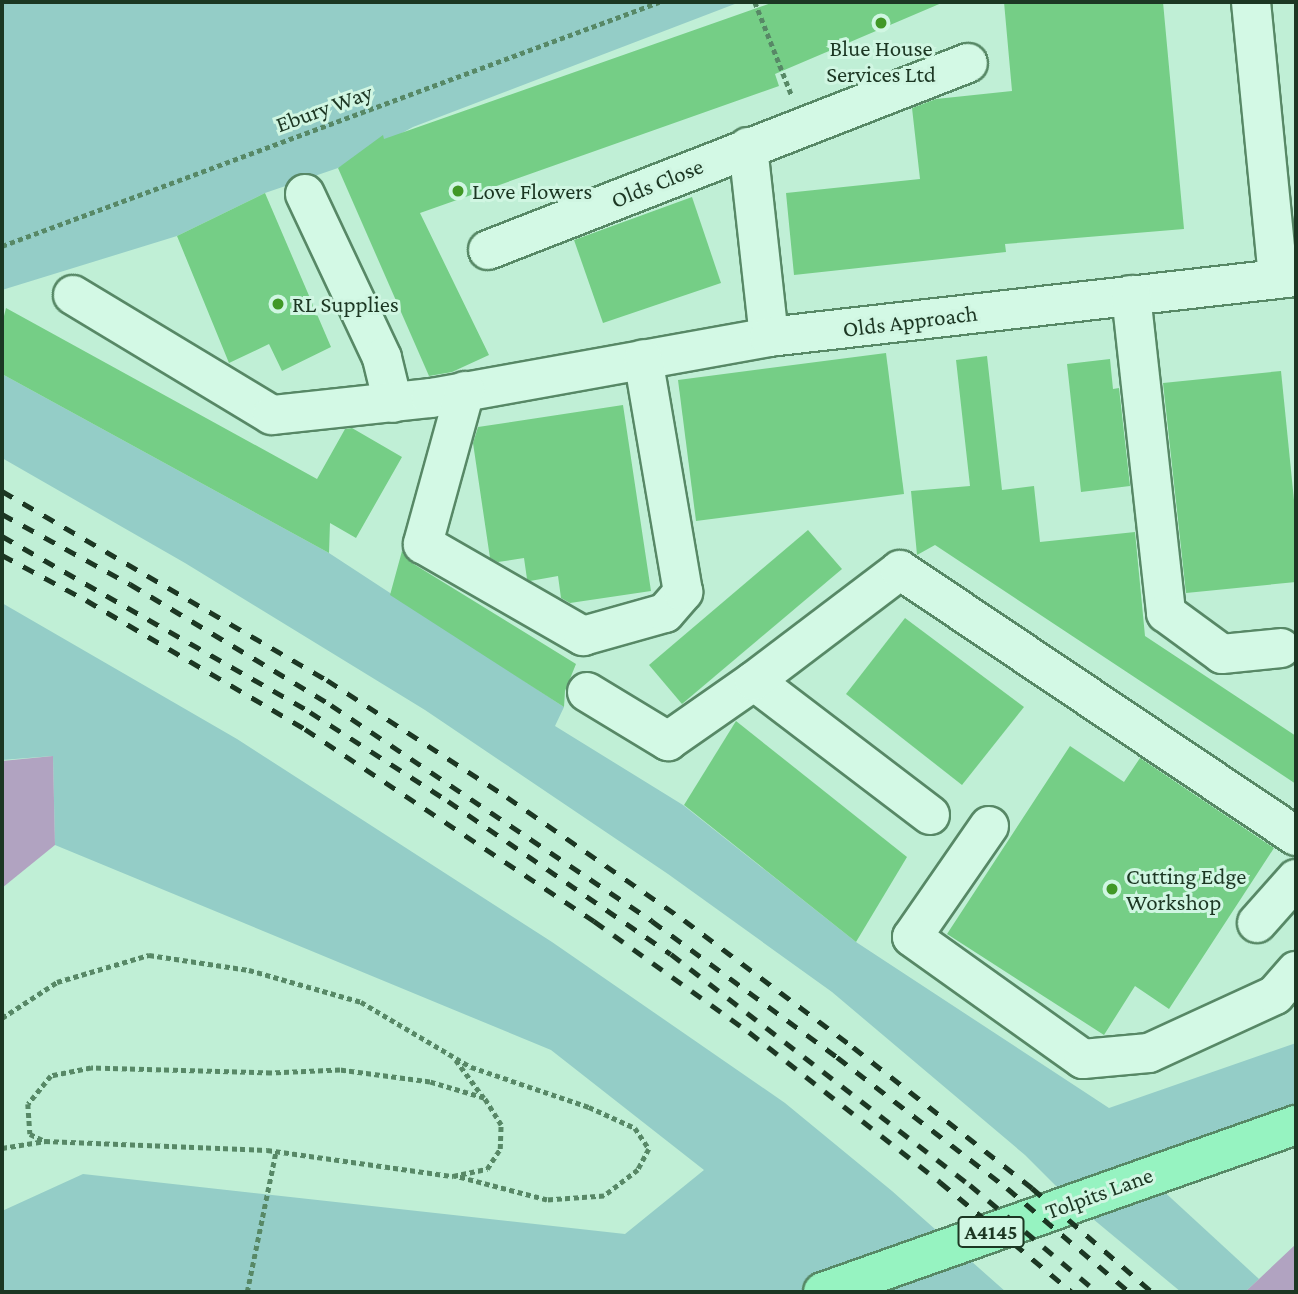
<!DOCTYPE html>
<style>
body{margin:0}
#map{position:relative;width:1298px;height:1294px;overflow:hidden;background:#c0efd6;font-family:"Crimson Pro",serif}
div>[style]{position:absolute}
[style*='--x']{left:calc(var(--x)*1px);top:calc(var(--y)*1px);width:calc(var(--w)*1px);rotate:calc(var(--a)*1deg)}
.green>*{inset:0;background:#94cdc7}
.water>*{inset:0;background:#b1a3c1}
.building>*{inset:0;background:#75ce86}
.path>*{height:4.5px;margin-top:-2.25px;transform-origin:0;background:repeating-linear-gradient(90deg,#578866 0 5px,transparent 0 8.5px)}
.roads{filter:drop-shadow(2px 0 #578866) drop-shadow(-2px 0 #578866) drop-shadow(0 2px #578866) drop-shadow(0 -2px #578866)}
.minor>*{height:38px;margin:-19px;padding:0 19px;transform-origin:19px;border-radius:19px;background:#d3f9e5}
.major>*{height:38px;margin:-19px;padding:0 19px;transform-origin:19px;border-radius:19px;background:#96f3c1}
.rail>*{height:5px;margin-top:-2.5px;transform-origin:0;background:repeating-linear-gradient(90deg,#1c3723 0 12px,transparent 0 24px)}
.dots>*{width:19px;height:19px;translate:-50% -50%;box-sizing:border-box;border:4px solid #d0f6e2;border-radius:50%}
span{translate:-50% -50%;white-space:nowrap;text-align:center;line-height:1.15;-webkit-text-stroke:6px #d0f6e2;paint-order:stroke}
.shield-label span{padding:2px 5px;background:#d0f6e2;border:2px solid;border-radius:5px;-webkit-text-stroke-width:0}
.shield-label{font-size:21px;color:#1c3723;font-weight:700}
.poi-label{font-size:23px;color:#1c3723}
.left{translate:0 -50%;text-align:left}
.street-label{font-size:23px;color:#1c3723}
.frame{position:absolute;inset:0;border:4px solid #1c3723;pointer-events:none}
</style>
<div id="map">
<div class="green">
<div style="clip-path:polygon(2px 2px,740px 2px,413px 127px,338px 168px,265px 193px,177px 236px,2px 290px)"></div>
<div style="clip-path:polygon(2px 374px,329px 553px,564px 707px,555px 726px,683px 805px,856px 942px,1109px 1108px,1296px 1043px,1296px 1111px,1062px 1192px,1025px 1155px,832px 992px,668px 874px,425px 710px,185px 563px,2px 458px)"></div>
<div style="clip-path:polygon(2px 603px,237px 739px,552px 942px,785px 1103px,892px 1191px,1006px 1292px,2px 1292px,2px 1211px,83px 1174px,625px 1234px,704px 1170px,551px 1050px,55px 845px,53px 756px,2px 760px)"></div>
<div style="clip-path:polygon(1159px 1187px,1259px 1279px,1245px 1292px,1181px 1292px,1087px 1214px)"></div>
</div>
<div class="water">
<div style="clip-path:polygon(53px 756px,55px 845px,2px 888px,2px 761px)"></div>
<div style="clip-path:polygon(1296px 1244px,1296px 1292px,1245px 1292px,1259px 1279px)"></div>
</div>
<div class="building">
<div style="clip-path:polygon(774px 2px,944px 2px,775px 74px,779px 86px,420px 213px,489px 355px,452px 372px,429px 376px,338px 168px,383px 135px,384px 139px)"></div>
<div style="clip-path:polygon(1004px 2px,1163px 2px,1184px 229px,1005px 244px,1006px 252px,794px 275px,786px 193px,920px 179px,912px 108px,936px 99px,1012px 91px)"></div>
<div style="clip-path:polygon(265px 193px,331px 347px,282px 371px,269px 344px,229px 363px,177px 236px)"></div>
<div style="clip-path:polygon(692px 197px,721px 283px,603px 323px,574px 240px)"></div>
<div style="clip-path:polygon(6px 308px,317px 479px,345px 429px,352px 428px,402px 457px,356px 538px,330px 523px,329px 553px,2px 374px,2px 324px)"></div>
<div style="clip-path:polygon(886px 353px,904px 494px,696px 521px,678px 380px)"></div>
<div style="clip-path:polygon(987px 356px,1002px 490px,1034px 486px,1040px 542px,1135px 532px,1145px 636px,1296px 736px,1296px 784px,935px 545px,917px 555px,911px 491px,970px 486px,956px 360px)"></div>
<div style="clip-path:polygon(1110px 359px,1113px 389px,1119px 388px,1130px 486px,1081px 492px,1067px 364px)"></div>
<div style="clip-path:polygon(1281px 371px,1296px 520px,1296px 582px,1186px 593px,1163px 383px)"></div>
<div style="clip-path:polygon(623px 405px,651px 591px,570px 603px,561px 598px,558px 576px,530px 581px,527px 579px,524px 558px,498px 562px,490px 558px,473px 443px,478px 427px)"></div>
<div style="clip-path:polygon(808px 530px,842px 569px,682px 704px,649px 665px)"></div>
<div style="clip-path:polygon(402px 551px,412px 563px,576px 664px,565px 691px,564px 707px,390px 595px)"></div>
<div style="clip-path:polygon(905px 618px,1024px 707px,962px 785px,846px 694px)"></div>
<div style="clip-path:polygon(736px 721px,907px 857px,856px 942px,684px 805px)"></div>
<div style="clip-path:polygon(1070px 746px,1124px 782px,1140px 758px,1274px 848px,1169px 1009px,1135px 986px,1104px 1035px,947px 934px)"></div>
</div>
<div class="path">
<div style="--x:755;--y:2;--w:101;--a:68.5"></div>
<div style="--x:2;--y:246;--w:701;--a:-20.37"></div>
<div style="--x:2;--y:1018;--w:66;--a:-33.2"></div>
<div style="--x:57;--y:982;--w:96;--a:-16.4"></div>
<div style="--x:149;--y:955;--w:101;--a:8.5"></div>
<div style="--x:249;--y:970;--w:116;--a:15.9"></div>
<div style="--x:361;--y:1002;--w:128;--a:30.6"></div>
<div style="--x:471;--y:1067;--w:125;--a:18.7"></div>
<div style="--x:589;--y:1107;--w:51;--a:24.5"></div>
<div style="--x:635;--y:1128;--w:25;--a:56"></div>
<div style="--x:649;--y:1149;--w:24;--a:118"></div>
<div style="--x:638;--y:1170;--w:43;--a:142.6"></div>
<div style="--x:604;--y:1196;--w:57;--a:176"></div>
<div style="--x:547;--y:1200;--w:95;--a:-165.4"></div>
<div style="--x:456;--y:1060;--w:47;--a:53.6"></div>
<div style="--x:2;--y:1148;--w:44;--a:-9.2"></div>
<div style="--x:45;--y:1141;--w:222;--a:2.3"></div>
<div style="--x:267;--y:1150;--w:188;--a:8"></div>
<div style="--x:453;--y:1176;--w:35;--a:-12"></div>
<div style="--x:487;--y:1169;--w:24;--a:-57"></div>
<div style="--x:500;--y:1149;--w:24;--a:-88"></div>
<div style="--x:501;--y:1125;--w:32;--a:-122"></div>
<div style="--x:484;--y:1098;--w:56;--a:-163.5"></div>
<div style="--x:430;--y:1082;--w:91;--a:-172.4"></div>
<div style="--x:340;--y:1070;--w:69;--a:177.5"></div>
<div style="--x:271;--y:1073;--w:180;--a:-178.4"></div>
<div style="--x:91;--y:1068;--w:41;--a:168.7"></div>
<div style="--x:51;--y:1076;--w:36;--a:129"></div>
<div style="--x:28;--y:1104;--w:30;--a:86"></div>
<div style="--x:30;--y:1134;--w:17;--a:25"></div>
<div style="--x:247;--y:1292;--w:144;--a:-78.4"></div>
</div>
<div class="roads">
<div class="minor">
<div style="--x:1251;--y:2;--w:278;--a:84.4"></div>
<div style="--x:748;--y:147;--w:191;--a:83.7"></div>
<div style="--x:305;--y:194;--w:181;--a:64.8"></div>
<div style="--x:382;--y:358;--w:46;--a:76.3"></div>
<div style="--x:488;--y:250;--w:515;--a:-21.29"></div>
<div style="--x:73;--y:295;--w:232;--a:31.1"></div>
<div style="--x:272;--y:415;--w:160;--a:-6.1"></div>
<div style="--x:431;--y:398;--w:343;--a:-10.2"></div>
<div style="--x:769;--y:337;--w:530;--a:-6.5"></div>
<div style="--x:1131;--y:295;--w:320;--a:83.7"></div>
<div style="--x:1166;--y:613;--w:69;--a:36.2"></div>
<div style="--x:1222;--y:654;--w:59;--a:-5.8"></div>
<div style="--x:465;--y:391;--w:159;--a:105.4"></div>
<div style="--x:423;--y:544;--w:185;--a:29.9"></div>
<div style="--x:583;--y:636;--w:85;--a:-15.7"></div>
<div style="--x:665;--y:613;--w:28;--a:-49"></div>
<div style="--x:683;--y:592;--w:236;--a:-99.7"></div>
<div style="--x:587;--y:692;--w:95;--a:31.2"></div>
<div style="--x:668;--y:741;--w:105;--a:-34.9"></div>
<div style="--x:930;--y:815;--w:221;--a:-142.7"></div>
<div style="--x:754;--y:681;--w:183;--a:-37.2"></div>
<div style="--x:900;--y:570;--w:477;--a:33.9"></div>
<div style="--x:989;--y:826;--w:135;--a:124.7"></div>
<div style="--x:912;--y:937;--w:210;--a:35.5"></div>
<div style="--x:1083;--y:1059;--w:66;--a:-5.2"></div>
<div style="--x:1149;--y:1053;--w:139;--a:-24.7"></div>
<div style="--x:1275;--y:995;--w:32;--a:-49"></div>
<div style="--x:1257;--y:923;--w:59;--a:-48.4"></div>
</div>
<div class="major">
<div style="--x:823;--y:1292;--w:502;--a:-19.45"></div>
</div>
</div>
<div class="rail">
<div style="--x:2;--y:491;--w:376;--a:30.2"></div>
<div style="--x:327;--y:680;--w:215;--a:33"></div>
<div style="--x:507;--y:797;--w:216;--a:34.8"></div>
<div style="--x:684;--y:920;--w:211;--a:36.9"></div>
<div style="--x:853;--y:1047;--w:228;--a:38.2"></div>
<div style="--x:1032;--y:1188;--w:159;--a:40.9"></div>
<div style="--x:2;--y:514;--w:146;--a:28.7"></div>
<div style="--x:130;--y:584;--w:235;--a:31"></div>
<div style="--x:331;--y:705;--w:387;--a:33.9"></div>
<div style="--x:652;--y:921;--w:230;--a:36.3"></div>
<div style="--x:837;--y:1057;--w:215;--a:37.6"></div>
<div style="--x:1007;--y:1188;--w:160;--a:40.4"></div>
<div style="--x:2;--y:536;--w:355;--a:29.7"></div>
<div style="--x:310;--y:712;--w:164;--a:32.8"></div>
<div style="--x:448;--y:801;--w:270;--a:34.5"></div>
<div style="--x:671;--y:954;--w:378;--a:37.7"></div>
<div style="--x:970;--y:1185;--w:166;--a:40.1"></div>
<div style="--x:2;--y:555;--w:95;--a:28.2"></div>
<div style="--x:86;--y:600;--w:254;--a:30.5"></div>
<div style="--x:305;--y:729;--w:347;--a:33.6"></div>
<div style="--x:594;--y:921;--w:191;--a:35.6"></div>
<div style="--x:749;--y:1032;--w:243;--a:38.1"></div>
<div style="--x:940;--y:1182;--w:172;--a:39.8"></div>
</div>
<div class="dots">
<div style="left:881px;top:23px;background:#419826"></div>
<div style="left:458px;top:191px;background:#419826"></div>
<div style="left:278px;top:304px;background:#419826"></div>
<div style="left:1112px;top:889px;background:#419826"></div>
</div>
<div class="shield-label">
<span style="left:991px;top:1232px">A4145</span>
</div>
<div class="poi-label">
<span style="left:881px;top:61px">Blue House<br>Services Ltd</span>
<span class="left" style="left:472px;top:191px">Love Flowers</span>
<span class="left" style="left:292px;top:304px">RL Supplies</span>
<span class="left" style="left:1126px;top:889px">Cutting Edge<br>Workshop</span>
</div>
<div class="street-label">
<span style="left:324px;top:108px;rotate:-20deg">Ebury Way</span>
<span style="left:657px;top:183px;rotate:-22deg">Olds Close</span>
<span style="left:910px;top:321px;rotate:-7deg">Olds Approach</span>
<span style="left:1099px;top:1193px;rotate:-20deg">Tolpits Lane</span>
</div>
<div class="frame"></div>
</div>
